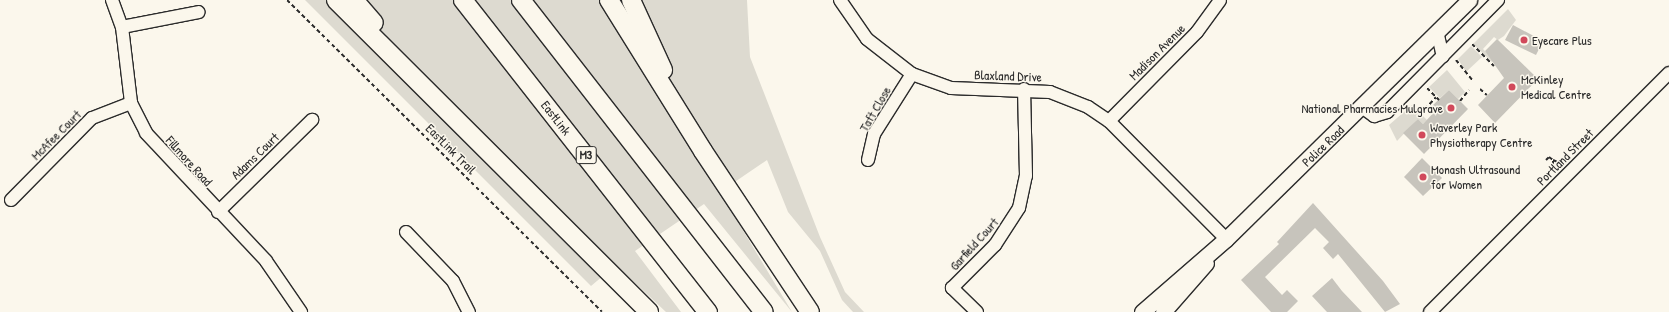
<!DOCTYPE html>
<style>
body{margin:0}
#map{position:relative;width:1669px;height:312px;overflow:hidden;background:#fbf7ec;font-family:"Patrick Hand",sans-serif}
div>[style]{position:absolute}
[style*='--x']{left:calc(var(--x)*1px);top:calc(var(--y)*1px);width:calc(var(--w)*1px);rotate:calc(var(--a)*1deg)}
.green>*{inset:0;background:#dddad0}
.building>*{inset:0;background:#c7c4bc}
.path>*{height:2px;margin-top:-1px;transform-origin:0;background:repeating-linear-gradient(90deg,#2b2b2b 0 4px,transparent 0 7px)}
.roads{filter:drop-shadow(1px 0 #2b2b2b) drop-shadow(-1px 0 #2b2b2b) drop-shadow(0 1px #2b2b2b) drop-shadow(0 -1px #2b2b2b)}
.minor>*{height:12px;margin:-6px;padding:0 6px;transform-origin:6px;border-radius:6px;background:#fbf7ec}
.major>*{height:15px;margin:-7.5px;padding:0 7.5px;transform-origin:7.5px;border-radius:7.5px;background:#fbf7ec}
.highway>*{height:18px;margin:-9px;padding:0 9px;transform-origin:9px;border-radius:9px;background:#fbf7ec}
.dots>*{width:11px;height:11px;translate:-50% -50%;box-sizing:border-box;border:2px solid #fbf7ec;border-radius:50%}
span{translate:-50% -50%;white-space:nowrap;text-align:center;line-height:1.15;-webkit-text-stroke:3px #fbf7ec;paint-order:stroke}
.shield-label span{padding:1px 3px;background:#fbf7ec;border:1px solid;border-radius:3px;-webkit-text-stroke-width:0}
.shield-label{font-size:12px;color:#2b2b2b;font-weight:700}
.poi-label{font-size:13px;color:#2b2b2b}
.left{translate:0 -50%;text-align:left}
.right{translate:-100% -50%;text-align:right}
.street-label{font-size:13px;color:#2b2b2b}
</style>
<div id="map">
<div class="green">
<div style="clip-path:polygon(305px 0,747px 0,750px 57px,820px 237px,845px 292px,864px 312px,853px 312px,842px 300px,820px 251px,788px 212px,767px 160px,720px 192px,792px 312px,704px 204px,635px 251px,681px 312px,666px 312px,616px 265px,591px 286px)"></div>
<div style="clip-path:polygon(1508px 9px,1516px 20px,1504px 36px,1498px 40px,1494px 37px,1483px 49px,1494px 60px,1492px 62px,1473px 44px)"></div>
<div style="clip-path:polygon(1471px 46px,1482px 57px,1466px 72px,1458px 59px)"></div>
<div style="clip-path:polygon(1447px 70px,1465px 92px,1458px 99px,1449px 90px,1440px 98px,1429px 87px)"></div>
<div style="clip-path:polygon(1412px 105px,1427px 120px,1423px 124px,1418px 119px,1397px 141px,1389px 125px)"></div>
</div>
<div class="building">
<div style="clip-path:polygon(1513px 25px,1543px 41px,1536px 55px,1505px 40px)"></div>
<div style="clip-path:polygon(1497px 39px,1538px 79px,1495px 123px,1478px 105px,1504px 78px,1485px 51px)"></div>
<div style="clip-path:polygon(1449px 90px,1468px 109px,1424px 154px,1403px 133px,1418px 119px,1423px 124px,1437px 109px,1433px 105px)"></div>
<div style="clip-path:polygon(1422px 158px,1442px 178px,1423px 196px,1404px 177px)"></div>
<div style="clip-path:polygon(1313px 203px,1383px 281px,1400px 304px,1385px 312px,1338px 254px,1333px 259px,1323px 248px,1329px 242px,1315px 228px,1265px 277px,1282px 295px,1287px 290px,1298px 301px,1287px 312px,1271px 312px,1241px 280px,1279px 244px,1277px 242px)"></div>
<div style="clip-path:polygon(1332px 278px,1342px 291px,1362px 312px,1327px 312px,1312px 296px)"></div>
</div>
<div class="path">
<div style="--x:287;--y:0;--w:443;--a:44.7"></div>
<div style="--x:1472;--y:44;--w:31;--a:45"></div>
<div style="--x:1456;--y:60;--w:26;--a:51"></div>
<div style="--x:1427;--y:88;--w:17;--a:45"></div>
<div style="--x:1480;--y:89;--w:9;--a:41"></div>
<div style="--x:1460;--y:101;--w:14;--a:-51"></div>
<div style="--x:1425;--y:109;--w:16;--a:-47"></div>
<div style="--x:1546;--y:160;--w:4;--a:-45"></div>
<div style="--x:1549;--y:157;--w:5;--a:37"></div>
<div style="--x:1553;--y:172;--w:12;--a:-90"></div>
<div style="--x:1553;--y:160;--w:10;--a:24"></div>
</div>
<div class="roads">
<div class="minor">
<div style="--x:112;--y:0;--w:29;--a:70"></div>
<div style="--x:122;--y:27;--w:77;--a:83.2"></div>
<div style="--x:131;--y:103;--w:34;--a:63"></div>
<div style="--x:146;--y:133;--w:175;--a:46.8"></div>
<div style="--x:266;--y:261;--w:62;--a:55.5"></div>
<div style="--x:840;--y:0;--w:47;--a:55.3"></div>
<div style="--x:867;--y:39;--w:57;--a:37.9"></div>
<div style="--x:912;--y:74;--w:41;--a:19.7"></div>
<div style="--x:951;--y:88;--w:99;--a:2.3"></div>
<div style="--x:1050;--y:92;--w:41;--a:21.5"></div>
<div style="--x:1088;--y:107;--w:25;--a:34"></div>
<div style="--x:1109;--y:121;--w:166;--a:45.2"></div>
<div style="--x:122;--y:27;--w:78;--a:-11"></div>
<div style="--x:1437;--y:31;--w:26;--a:77"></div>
<div style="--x:1363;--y:108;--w:14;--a:36"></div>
<div style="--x:1374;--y:116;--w:14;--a:-17"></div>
<div style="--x:1387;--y:112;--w:158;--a:-45.3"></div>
<div style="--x:1109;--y:121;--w:125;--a:-45.3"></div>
<div style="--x:1197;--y:32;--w:39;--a:-54"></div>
<div style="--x:868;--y:160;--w:27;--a:-77"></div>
<div style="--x:874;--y:134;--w:71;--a:-57.7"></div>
<div style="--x:11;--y:200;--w:115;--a:-45.4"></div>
<div style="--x:92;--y:118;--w:42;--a:-21"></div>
<div style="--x:218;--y:212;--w:132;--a:-44.4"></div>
<div style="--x:406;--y:232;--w:68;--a:46.2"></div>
<div style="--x:453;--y:281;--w:35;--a:63"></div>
<div style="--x:977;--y:312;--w:35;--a:-136"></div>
<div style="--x:952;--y:288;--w:61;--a:-45"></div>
<div style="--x:995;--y:245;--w:44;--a:-57"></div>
<div style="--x:1019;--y:208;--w:33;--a:-78"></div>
<div style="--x:1026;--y:176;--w:87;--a:-91.3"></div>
<div style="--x:1430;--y:312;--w:338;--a:-45"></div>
</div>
<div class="major">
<div style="--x:1142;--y:312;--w:111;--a:-41"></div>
<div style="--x:1226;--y:239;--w:341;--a:-44.5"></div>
<div style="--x:1163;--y:312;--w:65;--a:-48.7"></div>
</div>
<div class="highway">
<div style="--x:336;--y:0;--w:442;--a:44.9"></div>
<div style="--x:354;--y:0;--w:30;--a:49"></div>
<div style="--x:463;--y:0;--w:397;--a:51.9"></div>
<div style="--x:521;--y:0;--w:395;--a:52.1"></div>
<div style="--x:609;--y:0;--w:178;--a:58.1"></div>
<div style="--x:703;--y:151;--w:193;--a:56.4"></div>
<div style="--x:631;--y:0;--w:77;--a:65.4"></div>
</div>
</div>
<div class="dots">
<div style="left:1524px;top:40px;background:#d1495b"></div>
<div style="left:1512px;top:87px;background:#d1495b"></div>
<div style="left:1451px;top:108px;background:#d1495b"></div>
<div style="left:1422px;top:135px;background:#d1495b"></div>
<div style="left:1423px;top:177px;background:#d1495b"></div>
</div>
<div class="shield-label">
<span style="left:586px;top:155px">M3</span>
</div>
<div class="poi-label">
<span class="left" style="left:1532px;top:40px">Eyecare Plus</span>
<span class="left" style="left:1521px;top:87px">McKinley<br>Medical Centre</span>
<span class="right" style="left:1443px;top:108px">National Pharmacies Mulgrave</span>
<span class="left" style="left:1430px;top:135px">Waverley Park<br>Physiotherapy Centre</span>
<span class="left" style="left:1431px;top:177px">Monash Ultrasound<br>for Women</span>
</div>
<div class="street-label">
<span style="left:1157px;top:52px;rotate:-45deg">Madison Avenue</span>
<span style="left:1008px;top:76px;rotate:2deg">Blaxland Drive</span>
<span style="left:875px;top:109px;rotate:-60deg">Taft Close</span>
<span style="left:556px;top:118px;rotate:52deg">EastLink</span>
<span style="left:56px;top:135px;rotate:-45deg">McAfee Court</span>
<span style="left:1323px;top:146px;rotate:-44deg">Police Road</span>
<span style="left:451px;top:149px;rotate:45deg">EastLink Trail</span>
<span style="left:255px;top:156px;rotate:-44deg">Adams Court</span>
<span style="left:1565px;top:157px;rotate:-45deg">Portland Street</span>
<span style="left:189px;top:161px;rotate:48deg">Fillmore Road</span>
<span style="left:974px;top:244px;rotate:-48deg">Garfield Court</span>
</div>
</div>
